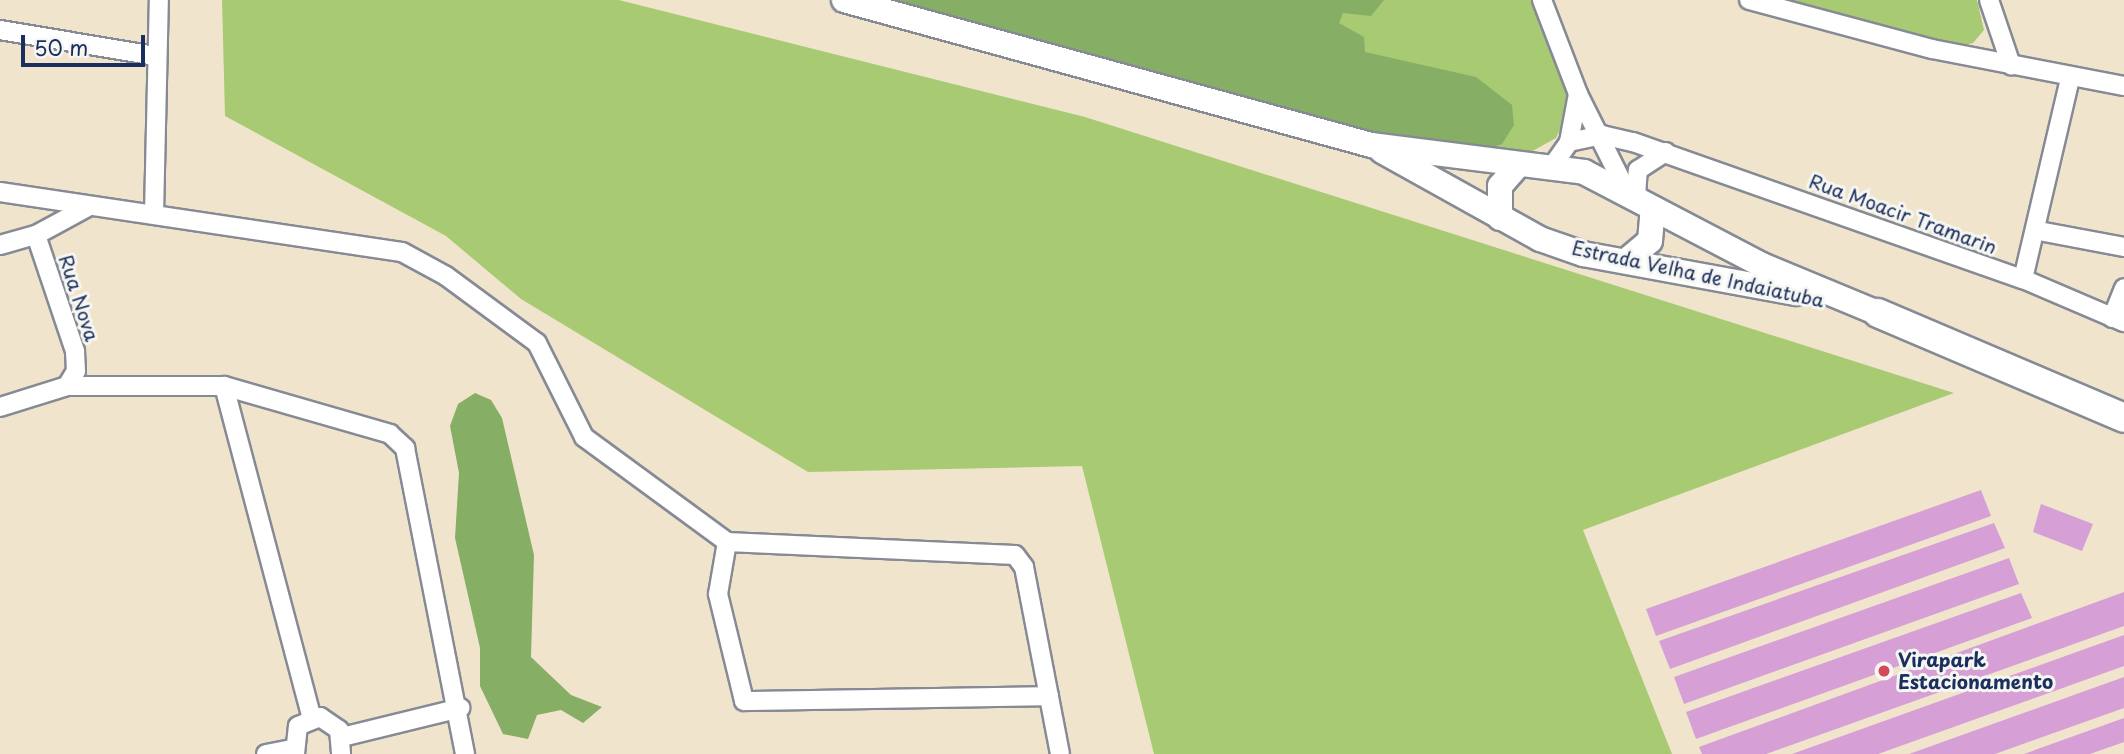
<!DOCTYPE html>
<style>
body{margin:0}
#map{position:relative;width:2124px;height:754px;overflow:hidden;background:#f0e5cc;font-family:"Playpen Sans",sans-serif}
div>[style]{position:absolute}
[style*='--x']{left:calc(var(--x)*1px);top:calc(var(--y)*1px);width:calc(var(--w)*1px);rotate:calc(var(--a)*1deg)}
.green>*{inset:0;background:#a8ca73}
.forest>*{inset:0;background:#86ae65}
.building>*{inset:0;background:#d69fd5}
.roads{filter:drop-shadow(2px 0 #868a95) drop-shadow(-2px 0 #868a95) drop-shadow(0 2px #868a95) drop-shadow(0 -2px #868a95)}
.street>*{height:18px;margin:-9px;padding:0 9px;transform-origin:9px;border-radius:9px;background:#fff}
.secondary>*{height:24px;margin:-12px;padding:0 12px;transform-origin:12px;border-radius:12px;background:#fff}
.primary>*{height:28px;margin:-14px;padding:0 14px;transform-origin:14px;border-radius:14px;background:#fff}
.dots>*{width:19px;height:19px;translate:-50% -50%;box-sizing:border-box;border:4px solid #f6f6f2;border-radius:50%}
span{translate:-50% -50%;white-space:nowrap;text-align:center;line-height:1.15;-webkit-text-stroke:6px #f6f6f2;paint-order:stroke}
.street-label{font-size:19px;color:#1b2f5e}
.poi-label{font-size:19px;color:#1b2f5e;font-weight:700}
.left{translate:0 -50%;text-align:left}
.scale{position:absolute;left:21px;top:35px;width:124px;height:32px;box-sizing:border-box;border:4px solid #1b2f5e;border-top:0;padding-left:9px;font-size:21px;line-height:24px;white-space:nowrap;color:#1b2f5e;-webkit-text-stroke:5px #f6f6f2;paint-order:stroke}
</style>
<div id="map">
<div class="green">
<div style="clip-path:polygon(222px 0,619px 0,1085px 117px,1954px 393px,1583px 530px,1672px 754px,1154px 754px,1082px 466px,808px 472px,521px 299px,446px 236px,225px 116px)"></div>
<div style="clip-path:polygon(885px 0,1532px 0,1572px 104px,1556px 138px,1529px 153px,1415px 143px)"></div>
<div style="clip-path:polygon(1784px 0,1977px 0,1984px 30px,1973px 43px,1956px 48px)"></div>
</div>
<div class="forest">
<div style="clip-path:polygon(886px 0,1384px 0,1371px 16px,1343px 13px,1339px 23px,1364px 37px,1365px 52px,1476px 77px,1512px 105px,1514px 125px,1502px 144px,1487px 149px,1415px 143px)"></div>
<div style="clip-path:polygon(475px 393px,491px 400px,502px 418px,534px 555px,531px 657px,571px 695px,602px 707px,583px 723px,561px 710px,537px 715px,528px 739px,503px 734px,480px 686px,480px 648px,455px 538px,459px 473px,450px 426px,458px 404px)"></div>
</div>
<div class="building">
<div style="clip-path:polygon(1981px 490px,1991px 516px,1656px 636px,1646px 609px)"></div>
<div style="clip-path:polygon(2041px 504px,2093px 524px,2082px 551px,2033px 532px)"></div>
<div style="clip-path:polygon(1994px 523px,2005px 548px,1670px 669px,1659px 641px)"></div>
<div style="clip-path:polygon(2009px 558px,2019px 584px,1684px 704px,1674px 677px)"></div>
<div style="clip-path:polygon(2124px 592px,2124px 626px,1766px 754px,1702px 754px,1699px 747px)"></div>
<div style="clip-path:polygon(2021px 593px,2032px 618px,1696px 739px,1686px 712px)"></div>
<div style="clip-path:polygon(2124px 635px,2124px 666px,1878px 754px,1792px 754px)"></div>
<div style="clip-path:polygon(2124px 677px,2124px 708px,1995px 754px,1909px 754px)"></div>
<div style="clip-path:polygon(2124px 718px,2124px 742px,2090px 754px,2024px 754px)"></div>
</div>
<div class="roads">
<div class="street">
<div style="--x:1542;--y:0;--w:101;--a:69"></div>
<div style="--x:1578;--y:94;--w:110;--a:63.4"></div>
<div style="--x:1749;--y:0;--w:189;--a:15"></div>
<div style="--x:1932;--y:49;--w:196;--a:10.9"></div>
<div style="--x:1989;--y:0;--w:69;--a:71.3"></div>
<div style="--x:0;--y:30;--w:157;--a:9.5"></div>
<div style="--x:1569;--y:142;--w:49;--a:-79.4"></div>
<div style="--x:1553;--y:165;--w:28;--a:-55"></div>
<div style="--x:1569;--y:142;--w:34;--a:-12"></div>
<div style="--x:1602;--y:135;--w:32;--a:13"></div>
<div style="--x:1633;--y:142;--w:413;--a:19.4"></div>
<div style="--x:2023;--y:279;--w:110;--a:23.1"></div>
<div style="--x:0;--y:192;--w:406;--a:8.5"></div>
<div style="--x:402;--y:252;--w:50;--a:28.6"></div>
<div style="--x:446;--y:276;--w:113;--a:36.4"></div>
<div style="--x:537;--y:343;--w:105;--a:63.4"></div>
<div style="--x:584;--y:437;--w:177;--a:36.3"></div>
<div style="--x:727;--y:542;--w:288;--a:2.6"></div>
<div style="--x:1015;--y:555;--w:15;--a:53"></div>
<div style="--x:1024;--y:567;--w:190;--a:79.1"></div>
<div style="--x:1636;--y:196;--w:26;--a:-86"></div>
<div style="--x:1638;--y:170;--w:33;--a:-33"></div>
<div style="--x:154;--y:214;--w:214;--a:-88.7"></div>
<div style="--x:2039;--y:231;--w:86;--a:10.7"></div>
<div style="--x:0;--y:245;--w:37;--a:-16"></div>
<div style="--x:36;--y:235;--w:57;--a:-28.4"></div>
<div style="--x:2023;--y:279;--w:206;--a:-76.8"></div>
<div style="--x:2112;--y:318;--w:32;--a:-68"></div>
<div style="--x:67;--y:386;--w:157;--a:0"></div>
<div style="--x:224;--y:386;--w:173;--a:16.1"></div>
<div style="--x:390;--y:434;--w:21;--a:43"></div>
<div style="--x:405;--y:448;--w:312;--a:78.9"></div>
<div style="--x:224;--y:386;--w:343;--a:75.2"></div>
<div style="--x:0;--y:407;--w:70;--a:-17.4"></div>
<div style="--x:67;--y:386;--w:17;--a:-59"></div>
<div style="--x:76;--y:371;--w:20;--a:-93"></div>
<div style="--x:75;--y:351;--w:122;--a:-108.6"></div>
<div style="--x:727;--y:542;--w:53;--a:99.8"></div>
<div style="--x:718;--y:594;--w:110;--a:76.3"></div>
<div style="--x:744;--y:701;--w:305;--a:-0.9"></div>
<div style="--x:342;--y:737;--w:122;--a:-13.8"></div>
<div style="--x:266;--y:754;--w:26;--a:-11"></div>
<div style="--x:295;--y:754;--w:28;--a:-84"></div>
<div style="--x:298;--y:726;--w:24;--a:-22"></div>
<div style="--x:320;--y:717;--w:23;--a:34"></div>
<div style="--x:339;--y:730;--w:24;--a:85"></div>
</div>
<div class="secondary">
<div style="--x:844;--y:0;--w:547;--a:15.38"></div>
<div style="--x:1371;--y:145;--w:215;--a:7.2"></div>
<div style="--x:1584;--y:172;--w:201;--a:27.6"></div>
<div style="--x:1762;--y:265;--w:126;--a:22.5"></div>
<div style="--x:1382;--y:151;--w:181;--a:29.1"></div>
<div style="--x:1540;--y:239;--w:46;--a:19.2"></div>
<div style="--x:1583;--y:254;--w:217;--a:10.4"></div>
<div style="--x:1500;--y:218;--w:32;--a:-90"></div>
<div style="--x:1500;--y:186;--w:29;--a:-49"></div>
<div style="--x:1627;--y:260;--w:30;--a:-40"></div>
<div style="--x:1650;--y:241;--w:32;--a:-85"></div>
</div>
<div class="primary">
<div style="--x:1878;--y:313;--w:267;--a:23.1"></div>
</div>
</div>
<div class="dots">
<div style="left:1884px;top:671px;background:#d1495b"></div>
</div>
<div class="street-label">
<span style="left:1903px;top:214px;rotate:20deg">Rua Moacir Tramarin</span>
<span style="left:1698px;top:274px;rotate:12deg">Estrada Velha de Indaiatuba</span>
<span style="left:79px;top:298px;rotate:72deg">Rua Nova</span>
</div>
<div class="poi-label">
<span class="left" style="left:1898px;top:671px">Virapark<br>Estacionamento</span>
</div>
<div class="scale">50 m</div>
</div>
